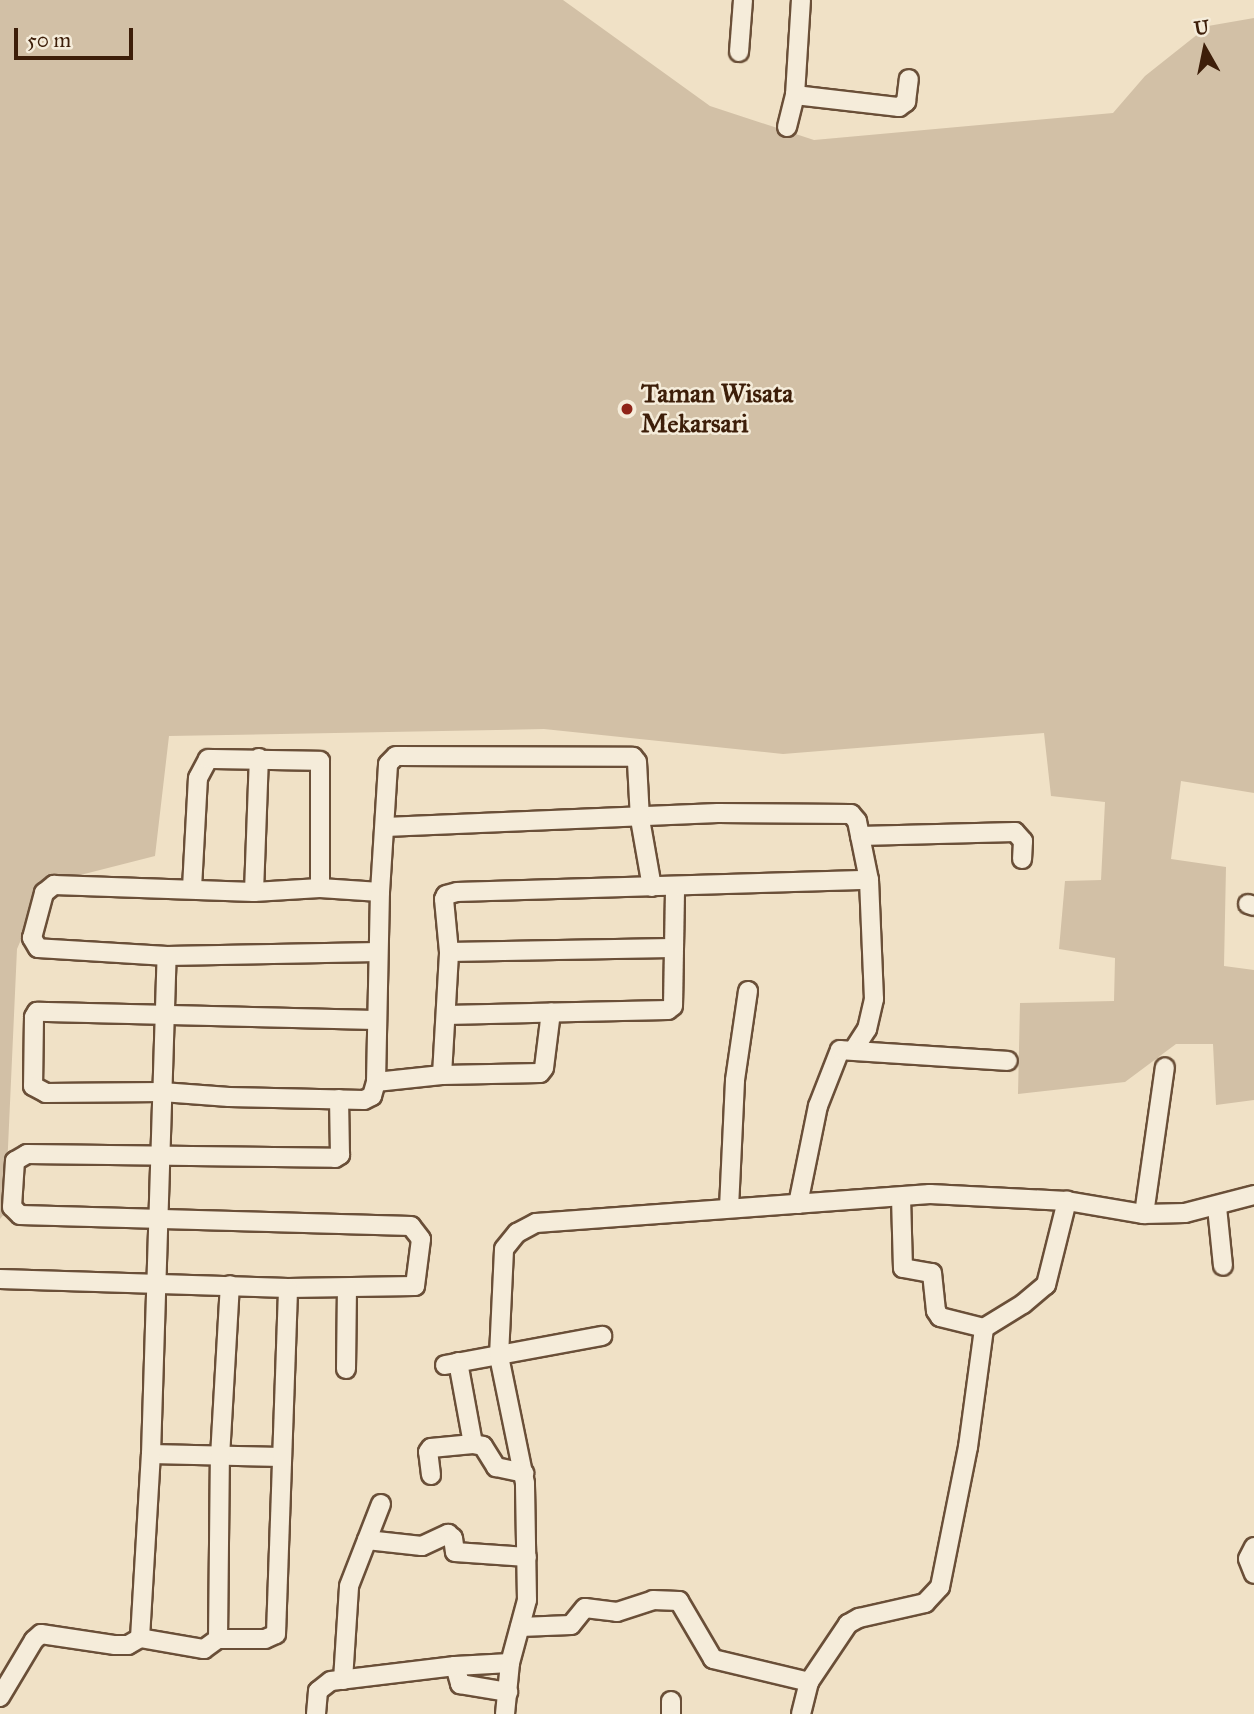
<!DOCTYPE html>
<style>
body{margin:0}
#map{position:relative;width:1254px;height:1714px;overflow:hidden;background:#f0e1c6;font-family:"IM FELL Great Primer",serif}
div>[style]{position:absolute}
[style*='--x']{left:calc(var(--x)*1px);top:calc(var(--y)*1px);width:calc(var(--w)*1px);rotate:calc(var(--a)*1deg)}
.green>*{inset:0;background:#d2c0a6}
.roads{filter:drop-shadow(2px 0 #6a4f38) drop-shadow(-2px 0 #6a4f38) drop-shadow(0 2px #6a4f38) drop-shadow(0 -2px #6a4f38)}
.minor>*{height:18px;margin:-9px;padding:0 9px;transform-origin:9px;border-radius:9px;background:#f5ecda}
.dots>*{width:19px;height:19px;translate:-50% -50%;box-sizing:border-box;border:4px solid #f5ecda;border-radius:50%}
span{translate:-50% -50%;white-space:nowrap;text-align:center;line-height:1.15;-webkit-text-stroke:5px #f5ecda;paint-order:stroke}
.poi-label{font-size:26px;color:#3d1e09;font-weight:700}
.left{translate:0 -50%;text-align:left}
.north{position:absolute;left:1170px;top:14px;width:70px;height:70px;-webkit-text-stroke:5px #f5ecda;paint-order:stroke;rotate:351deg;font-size:19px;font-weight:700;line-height:28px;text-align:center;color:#3d1e09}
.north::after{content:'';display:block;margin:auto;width:24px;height:32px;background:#3d1e09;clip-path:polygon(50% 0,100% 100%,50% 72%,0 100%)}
.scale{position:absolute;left:14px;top:28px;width:119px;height:32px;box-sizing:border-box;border:4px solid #3d1e09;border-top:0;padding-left:9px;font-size:21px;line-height:24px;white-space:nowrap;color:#3d1e09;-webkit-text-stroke:5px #f5ecda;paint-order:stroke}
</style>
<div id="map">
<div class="green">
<div style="clip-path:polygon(0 0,563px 0,710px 106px,814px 140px,1113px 113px,1145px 76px,1208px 26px,1254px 18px,1254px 793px,1181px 781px,1171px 859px,1226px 867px,1224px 966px,1254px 970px,1254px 1100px,1216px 1105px,1213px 1044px,1176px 1044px,1125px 1082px,1018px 1094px,1020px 1003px,1114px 1001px,1115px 958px,1059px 949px,1065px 881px,1101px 880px,1105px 802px,1051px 796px,1044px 733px,783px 754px,544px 729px,169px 736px,155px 856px,45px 884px,17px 949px,5px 1213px,0 1219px)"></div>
</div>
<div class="roads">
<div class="minor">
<div style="--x:739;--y:52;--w:52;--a:-85.6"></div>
<div style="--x:795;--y:95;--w:105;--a:6.6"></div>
<div style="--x:899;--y:107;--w:9;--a:-36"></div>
<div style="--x:906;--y:102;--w:23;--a:-83"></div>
<div style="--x:787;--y:127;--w:33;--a:-76"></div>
<div style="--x:795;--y:95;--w:95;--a:-86.4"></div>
<div style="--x:385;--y:827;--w:333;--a:-2.4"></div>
<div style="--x:718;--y:813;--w:133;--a:0.4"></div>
<div style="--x:851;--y:814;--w:9;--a:49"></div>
<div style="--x:857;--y:821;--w:60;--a:78.5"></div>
<div style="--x:869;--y:880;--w:119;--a:87.6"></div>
<div style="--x:874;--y:999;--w:31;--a:103"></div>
<div style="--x:867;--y:1029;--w:24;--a:123"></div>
<div style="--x:860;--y:836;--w:155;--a:-1.5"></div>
<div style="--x:1015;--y:832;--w:12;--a:48"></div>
<div style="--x:1023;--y:841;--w:18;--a:93"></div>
<div style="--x:192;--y:888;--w:110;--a:-86.9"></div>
<div style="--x:198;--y:778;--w:21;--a:-62"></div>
<div style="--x:208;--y:759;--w:112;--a:1"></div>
<div style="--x:320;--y:761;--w:127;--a:90"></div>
<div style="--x:254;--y:892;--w:134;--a:-87.9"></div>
<div style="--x:1248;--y:904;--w:6;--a:18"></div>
<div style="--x:378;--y:952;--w:211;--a:178.9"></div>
<div style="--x:167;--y:956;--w:129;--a:-176.5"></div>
<div style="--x:38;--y:948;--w:12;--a:-121"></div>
<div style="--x:32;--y:938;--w:47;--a:-75.1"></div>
<div style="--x:44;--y:893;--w:13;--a:-39"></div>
<div style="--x:54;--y:885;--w:200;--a:2"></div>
<div style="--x:254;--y:892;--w:66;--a:-3.5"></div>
<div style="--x:320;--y:888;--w:60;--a:3.8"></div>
<div style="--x:449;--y:952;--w:223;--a:-1"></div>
<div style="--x:446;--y:1015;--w:222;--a:-1.3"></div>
<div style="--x:668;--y:1010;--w:6;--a:-39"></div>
<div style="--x:673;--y:1006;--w:119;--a:-89"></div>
<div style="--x:375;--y:1020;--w:338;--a:-178.6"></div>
<div style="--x:37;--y:1012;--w:6;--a:121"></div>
<div style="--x:34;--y:1017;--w:69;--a:90.8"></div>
<div style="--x:33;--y:1086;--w:15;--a:28"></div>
<div style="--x:46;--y:1093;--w:116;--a:-0.5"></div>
<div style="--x:162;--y:1092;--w:67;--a:4.3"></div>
<div style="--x:229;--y:1097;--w:135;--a:1.3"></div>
<div style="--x:364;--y:1100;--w:9;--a:-27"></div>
<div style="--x:372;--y:1096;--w:15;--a:-74"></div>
<div style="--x:376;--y:1082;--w:190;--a:-88.8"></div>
<div style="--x:380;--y:892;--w:128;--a:-86.4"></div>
<div style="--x:388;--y:764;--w:11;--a:-45"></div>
<div style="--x:396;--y:756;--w:237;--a:0.2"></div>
<div style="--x:633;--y:757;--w:6;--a:51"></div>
<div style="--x:637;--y:762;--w:57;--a:87"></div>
<div style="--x:640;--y:819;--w:69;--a:80"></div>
<div style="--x:442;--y:1075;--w:123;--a:-86.7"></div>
<div style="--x:449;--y:952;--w:53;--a:-95.4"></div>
<div style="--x:444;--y:899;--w:4;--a:-63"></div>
<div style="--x:446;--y:895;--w:11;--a:-15"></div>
<div style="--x:457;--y:892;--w:412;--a:-1.7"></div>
<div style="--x:376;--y:1082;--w:66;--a:-6.1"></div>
<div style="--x:442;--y:1075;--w:98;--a:-1.2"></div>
<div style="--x:540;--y:1073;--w:6;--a:-51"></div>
<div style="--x:544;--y:1068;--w:56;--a:-82.9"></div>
<div style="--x:901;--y:1197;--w:71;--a:88.4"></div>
<div style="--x:903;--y:1268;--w:29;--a:10"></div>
<div style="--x:932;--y:1273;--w:38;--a:84"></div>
<div style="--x:936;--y:1311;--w:7;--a:56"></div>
<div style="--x:940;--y:1317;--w:45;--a:14"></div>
<div style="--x:798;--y:1204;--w:100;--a:-78.5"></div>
<div style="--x:818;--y:1106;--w:60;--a:-68.6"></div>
<div style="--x:840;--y:1050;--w:168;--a:3.7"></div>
<div style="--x:1217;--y:1207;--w:59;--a:84.2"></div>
<div style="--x:729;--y:1208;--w:128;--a:-87.3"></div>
<div style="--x:735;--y:1080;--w:90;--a:-81.7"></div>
<div style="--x:1144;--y:1214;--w:148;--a:-81.9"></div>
<div style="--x:0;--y:1279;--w:288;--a:1.8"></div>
<div style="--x:288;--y:1288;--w:127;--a:-0.9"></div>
<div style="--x:415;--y:1286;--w:47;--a:-82.7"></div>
<div style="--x:421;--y:1239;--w:16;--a:-128"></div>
<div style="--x:411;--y:1226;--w:391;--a:-178.4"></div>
<div style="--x:20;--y:1215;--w:11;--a:-135"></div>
<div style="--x:12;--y:1207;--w:46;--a:-86.3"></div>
<div style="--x:15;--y:1161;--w:14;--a:-30"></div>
<div style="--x:27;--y:1154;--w:308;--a:0.7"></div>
<div style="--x:335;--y:1158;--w:6;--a:-31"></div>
<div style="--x:340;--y:1155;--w:56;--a:-91"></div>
<div style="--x:458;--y:1362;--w:83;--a:79.6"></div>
<div style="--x:473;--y:1444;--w:10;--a:11"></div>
<div style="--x:483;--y:1446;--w:25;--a:58"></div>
<div style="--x:496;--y:1467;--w:29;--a:12"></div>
<div style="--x:445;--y:1365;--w:160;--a:-10.5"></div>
<div style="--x:346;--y:1369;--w:80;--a:-89.3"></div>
<div style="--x:151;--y:1454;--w:130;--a:1.3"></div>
<div style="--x:431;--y:1475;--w:23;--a:-97"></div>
<div style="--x:428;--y:1452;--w:5;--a:-53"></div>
<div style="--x:431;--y:1448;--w:42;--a:-5.4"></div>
<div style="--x:367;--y:1540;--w:55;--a:6.2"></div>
<div style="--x:422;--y:1546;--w:29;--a:-25"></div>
<div style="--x:448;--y:1534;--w:6;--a:39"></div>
<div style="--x:453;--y:1538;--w:14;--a:82"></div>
<div style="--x:455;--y:1552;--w:72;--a:4"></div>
<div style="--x:1254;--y:1547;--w:13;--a:117"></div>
<div style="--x:1248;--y:1559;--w:16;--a:68"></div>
<div style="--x:520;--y:1627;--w:51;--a:-2.2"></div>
<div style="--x:571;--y:1625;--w:22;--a:-51"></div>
<div style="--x:585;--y:1608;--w:32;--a:7"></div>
<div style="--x:617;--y:1612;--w:38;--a:-18"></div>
<div style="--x:653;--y:1600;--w:26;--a:2"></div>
<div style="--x:679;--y:1601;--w:67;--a:59.6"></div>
<div style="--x:713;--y:1659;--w:99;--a:13.5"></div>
<div style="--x:140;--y:1638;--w:65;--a:9.8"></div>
<div style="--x:204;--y:1649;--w:17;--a:-36"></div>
<div style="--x:218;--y:1639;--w:182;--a:-89.4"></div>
<div style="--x:220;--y:1457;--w:172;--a:-86.7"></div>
<div style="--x:218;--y:1639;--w:47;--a:0"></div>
<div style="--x:265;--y:1639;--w:12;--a:-24"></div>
<div style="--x:276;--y:1634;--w:346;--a:-88"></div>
<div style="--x:455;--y:1666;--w:19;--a:74"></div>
<div style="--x:460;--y:1684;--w:49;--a:9.5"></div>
<div style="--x:343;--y:1680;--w:94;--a:-86.3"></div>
<div style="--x:349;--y:1586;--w:88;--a:-68.7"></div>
<div style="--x:0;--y:1697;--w:66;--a:-59.2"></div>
<div style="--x:34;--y:1640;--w:9;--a:-41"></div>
<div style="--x:41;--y:1634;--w:75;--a:8.5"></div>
<div style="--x:115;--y:1645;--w:13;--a:0"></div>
<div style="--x:128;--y:1645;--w:14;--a:-30"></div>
<div style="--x:140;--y:1638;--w:184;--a:-86.6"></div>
<div style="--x:151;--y:1454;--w:498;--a:-88.2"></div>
<div style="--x:316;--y:1714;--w:23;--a:-85"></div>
<div style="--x:318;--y:1691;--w:16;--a:-38"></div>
<div style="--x:331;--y:1681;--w:125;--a:-6.9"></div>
<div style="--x:455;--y:1666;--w:55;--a:-3.1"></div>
<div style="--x:505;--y:1714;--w:51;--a:-84.4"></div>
<div style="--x:510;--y:1663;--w:65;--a:-74.9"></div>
<div style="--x:527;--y:1600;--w:117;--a:-91"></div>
<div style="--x:525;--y:1483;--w:130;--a:-101.6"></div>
<div style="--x:499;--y:1356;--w:107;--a:-87.3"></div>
<div style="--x:504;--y:1249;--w:21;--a:-51"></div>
<div style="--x:517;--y:1233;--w:21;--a:-28"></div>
<div style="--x:536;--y:1223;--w:395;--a:-4.2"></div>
<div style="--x:930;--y:1194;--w:137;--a:2.9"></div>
<div style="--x:1067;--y:1201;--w:78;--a:9.6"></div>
<div style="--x:1144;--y:1214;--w:41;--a:-1.4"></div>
<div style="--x:1185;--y:1213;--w:71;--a:-14.6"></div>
<div style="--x:671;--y:1714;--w:13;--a:-90"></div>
<div style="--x:801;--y:1714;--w:33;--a:-76"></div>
<div style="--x:809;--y:1682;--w:70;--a:-56.1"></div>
<div style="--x:848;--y:1624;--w:13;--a:-29"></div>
<div style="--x:859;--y:1618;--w:68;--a:-12.8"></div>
<div style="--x:925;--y:1603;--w:22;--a:-47"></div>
<div style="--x:940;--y:1587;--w:143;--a:-78.7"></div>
<div style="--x:968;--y:1447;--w:120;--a:-82.3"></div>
<div style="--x:984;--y:1328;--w:46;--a:-31.6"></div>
<div style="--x:1023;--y:1304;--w:30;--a:-40"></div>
<div style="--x:1046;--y:1285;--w:87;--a:-76"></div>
</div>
</div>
<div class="dots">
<div style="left:627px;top:409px;background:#8f2418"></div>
</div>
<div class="poi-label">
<span class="left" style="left:641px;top:409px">Taman Wisata<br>Mekarsari</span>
</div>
<div class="north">U</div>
<div class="scale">50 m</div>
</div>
